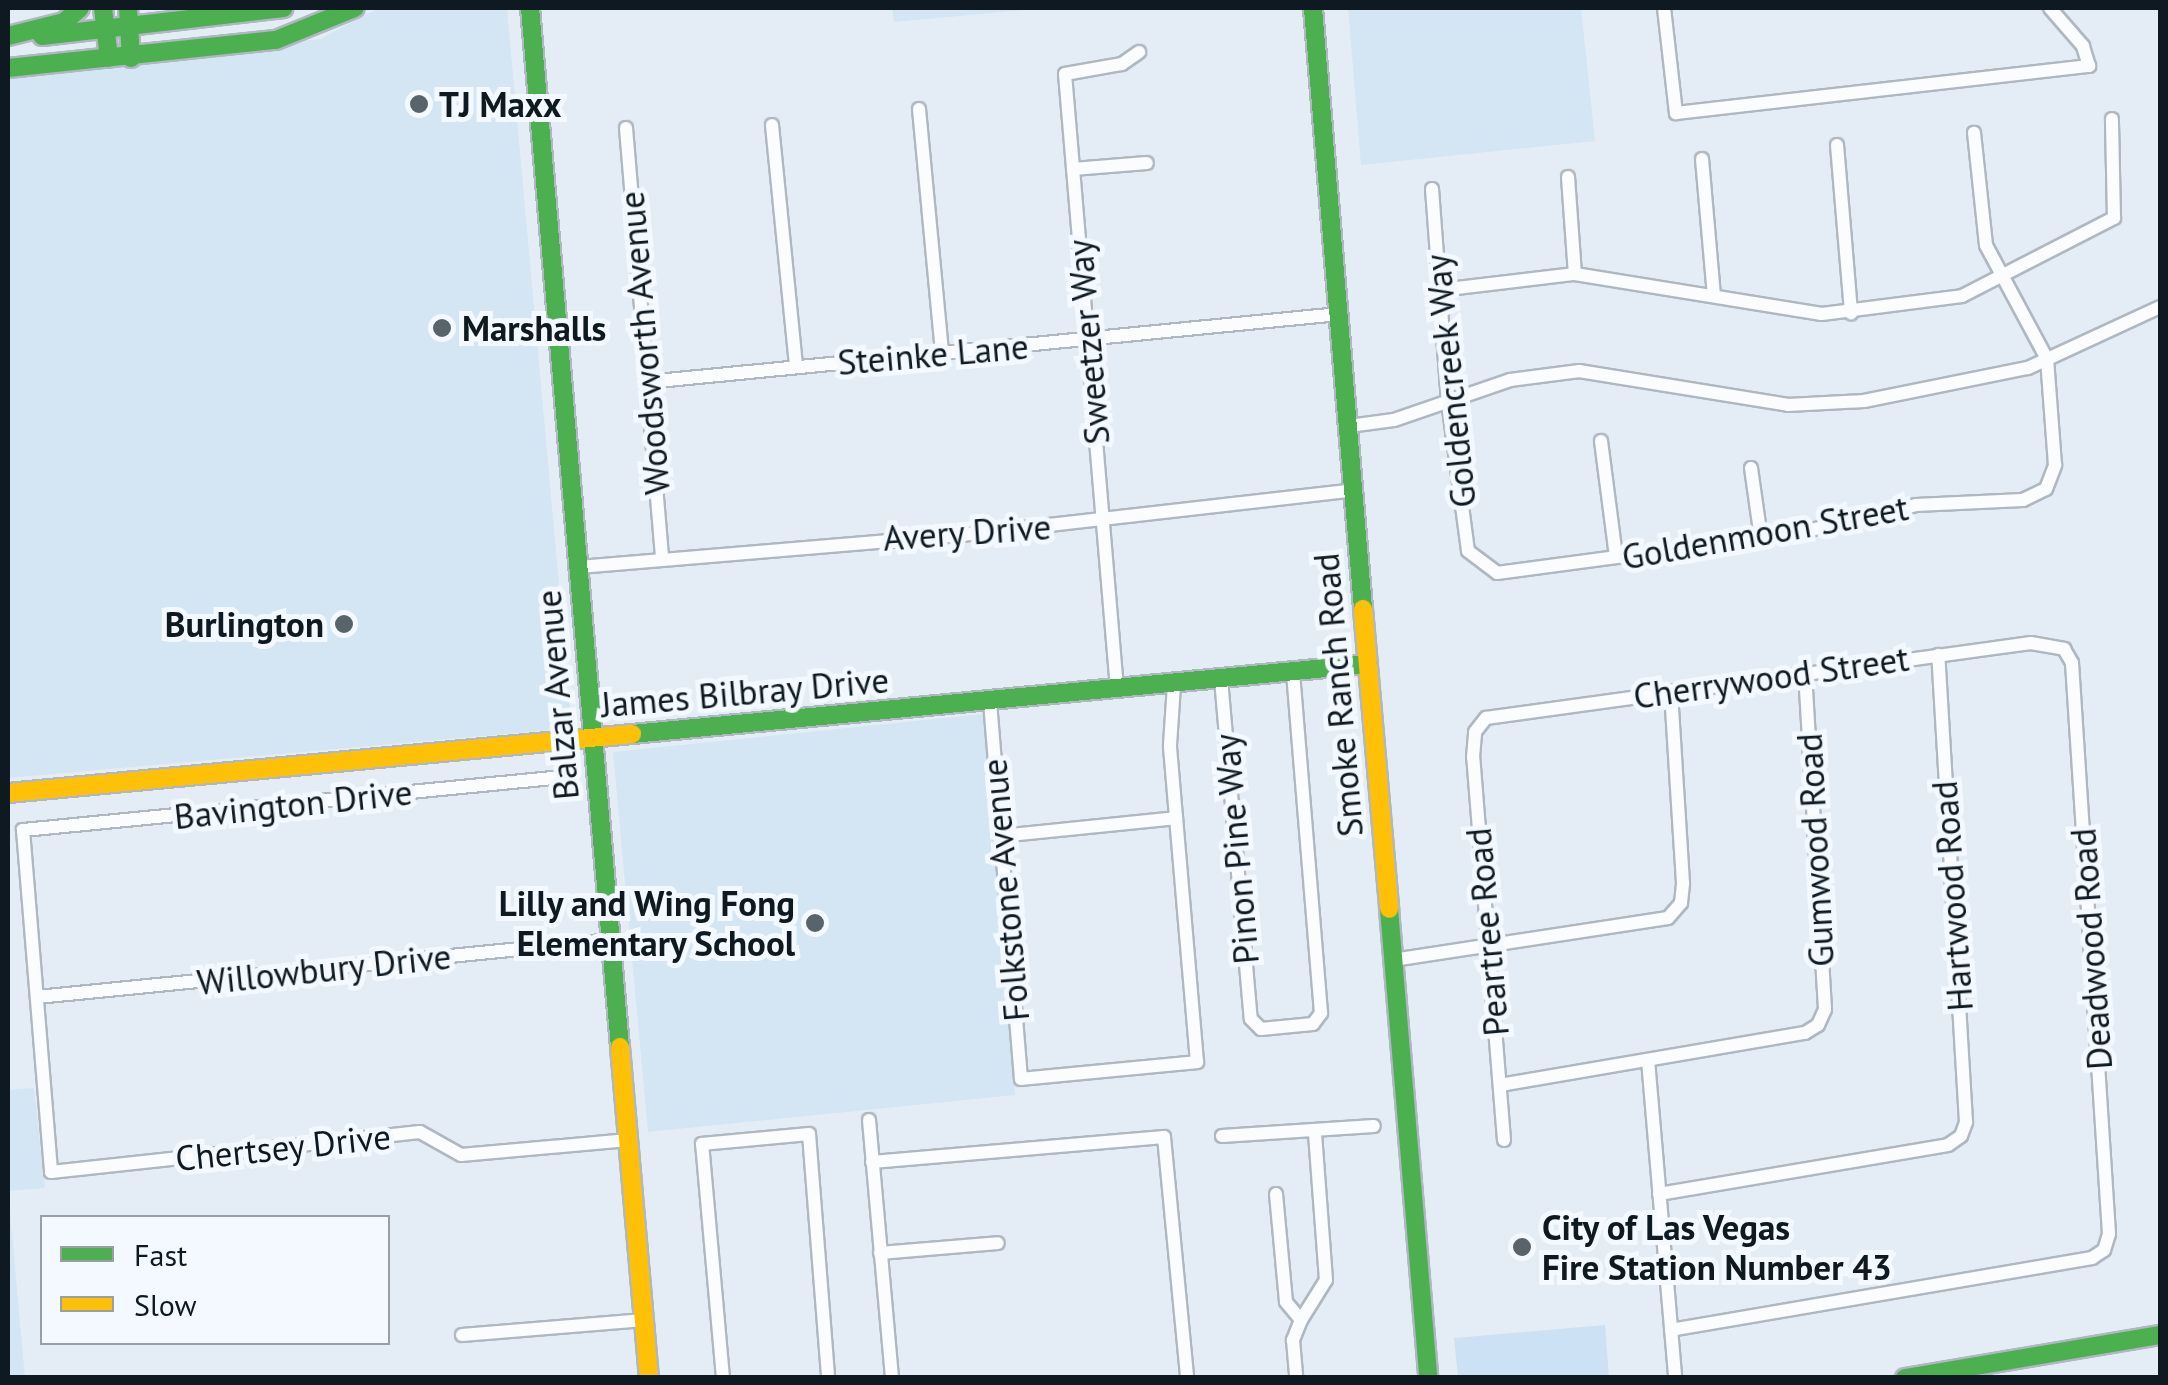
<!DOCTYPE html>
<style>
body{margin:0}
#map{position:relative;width:2168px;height:1385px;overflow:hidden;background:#e4edf6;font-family:"PT Sans",sans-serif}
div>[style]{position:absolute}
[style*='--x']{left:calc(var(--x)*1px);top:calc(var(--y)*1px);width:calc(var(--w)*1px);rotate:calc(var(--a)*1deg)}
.built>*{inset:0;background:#d4e5f4}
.green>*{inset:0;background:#cde1f4}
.roads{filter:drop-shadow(2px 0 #afb8c1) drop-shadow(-2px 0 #afb8c1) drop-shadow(0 2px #afb8c1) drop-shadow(0 -2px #afb8c1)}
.street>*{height:12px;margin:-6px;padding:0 6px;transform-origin:6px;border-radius:6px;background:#fbfcfe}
.fast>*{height:18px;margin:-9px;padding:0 9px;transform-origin:9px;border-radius:9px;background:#4caf50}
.slow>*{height:18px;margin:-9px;padding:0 9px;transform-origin:9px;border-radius:9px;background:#ffc107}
.dots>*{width:28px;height:28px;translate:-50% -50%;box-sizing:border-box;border:5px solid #f3f9ff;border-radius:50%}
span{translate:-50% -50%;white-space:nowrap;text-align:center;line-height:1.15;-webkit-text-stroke:10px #f3f9ff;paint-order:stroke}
.poi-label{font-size:35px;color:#0e1922;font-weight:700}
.left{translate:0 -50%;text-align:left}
.right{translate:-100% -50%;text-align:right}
.street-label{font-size:35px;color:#0e1922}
.frame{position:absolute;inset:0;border:10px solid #0e1922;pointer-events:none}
.legend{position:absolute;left:40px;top:1215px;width:350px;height:130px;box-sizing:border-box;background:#f3f9ff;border:2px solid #979fa7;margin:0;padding:12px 18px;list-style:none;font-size:30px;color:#0e1922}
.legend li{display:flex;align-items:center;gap:20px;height:50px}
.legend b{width:50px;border:2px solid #979fa7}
</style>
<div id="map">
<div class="built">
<div style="clip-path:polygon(379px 8px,507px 8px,572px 728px,8px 778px,8px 70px,320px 39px)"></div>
<div style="clip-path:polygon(892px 8px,1045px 8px,894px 22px)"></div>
<div style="clip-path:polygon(1348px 8px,1581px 8px,1595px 141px,1361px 165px)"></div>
<div style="clip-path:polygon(984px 714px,1015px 1095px,648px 1132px,613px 752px)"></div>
<div style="clip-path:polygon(34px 1088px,45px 1188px,8px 1191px,25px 1377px,8px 1377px,8px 1090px)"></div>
</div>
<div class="green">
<div style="clip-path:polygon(1605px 1325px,1609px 1377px,1458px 1377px,1454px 1338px)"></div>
</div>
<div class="roads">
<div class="street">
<div style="--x:1664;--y:8;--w:106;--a:83.5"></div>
<div style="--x:1676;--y:113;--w:416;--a:-6.5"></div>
<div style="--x:2089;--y:66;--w:21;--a:-107"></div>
<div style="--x:2083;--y:46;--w:50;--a:-131"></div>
<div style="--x:919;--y:109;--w:245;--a:84.6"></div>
<div style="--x:772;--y:125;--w:243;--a:84.3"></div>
<div style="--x:626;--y:128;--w:433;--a:85.2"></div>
<div style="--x:1837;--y:145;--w:169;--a:85.2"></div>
<div style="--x:1702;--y:159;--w:137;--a:85"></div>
<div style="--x:1073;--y:169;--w:74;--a:-4.6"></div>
<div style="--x:1568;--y:177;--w:97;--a:85.9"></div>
<div style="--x:1432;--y:189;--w:213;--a:85.7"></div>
<div style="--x:1448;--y:401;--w:151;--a:82.4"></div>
<div style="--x:1468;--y:551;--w:36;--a:37"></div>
<div style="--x:1497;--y:573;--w:304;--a:-7.6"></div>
<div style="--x:1798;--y:533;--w:121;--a:-13.3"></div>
<div style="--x:1916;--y:505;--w:107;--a:-2.7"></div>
<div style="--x:2023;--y:500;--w:25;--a:-26"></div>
<div style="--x:2046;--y:489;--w:26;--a:-69"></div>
<div style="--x:2055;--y:465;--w:106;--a:-94.3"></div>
<div style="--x:2047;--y:359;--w:129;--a:-118.2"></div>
<div style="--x:1986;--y:245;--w:113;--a:-96.1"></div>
<div style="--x:1440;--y:290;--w:136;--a:-6.8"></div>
<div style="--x:1575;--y:274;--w:250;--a:9.2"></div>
<div style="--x:1822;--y:314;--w:141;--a:-7.3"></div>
<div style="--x:1962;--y:296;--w:171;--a:-27.2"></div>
<div style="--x:2114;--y:218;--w:99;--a:-91.2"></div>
<div style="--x:647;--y:382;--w:695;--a:-5.61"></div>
<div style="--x:1349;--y:426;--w:45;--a:-7.6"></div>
<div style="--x:1394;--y:420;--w:123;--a:-19"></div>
<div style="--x:1510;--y:380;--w:70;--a:-7.4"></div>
<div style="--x:1579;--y:371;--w:212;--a:9.2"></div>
<div style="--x:1788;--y:405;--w:76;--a:-3"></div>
<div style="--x:1864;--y:401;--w:167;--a:-11.4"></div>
<div style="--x:2028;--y:368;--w:145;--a:-24.8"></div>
<div style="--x:1601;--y:441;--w:117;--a:82.6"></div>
<div style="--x:1751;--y:468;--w:71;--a:81.9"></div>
<div style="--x:579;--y:567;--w:374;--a:-4.8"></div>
<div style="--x:952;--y:536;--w:405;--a:-6.5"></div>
<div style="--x:1221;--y:679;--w:341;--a:85"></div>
<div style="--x:1251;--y:1019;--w:14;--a:45"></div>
<div style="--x:1261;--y:1029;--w:52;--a:-5.5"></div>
<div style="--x:1313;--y:1024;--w:14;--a:-54"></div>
<div style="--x:1321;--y:1013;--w:342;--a:-94.7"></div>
<div style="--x:1117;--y:689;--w:617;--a:-94.83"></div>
<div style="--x:1065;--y:74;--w:58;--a:-10"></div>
<div style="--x:1122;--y:64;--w:21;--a:-35"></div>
<div style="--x:990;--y:702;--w:378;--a:85.3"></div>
<div style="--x:1021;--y:1079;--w:177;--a:-5.5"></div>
<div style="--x:1197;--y:1062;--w:318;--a:-94.9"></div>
<div style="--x:1170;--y:745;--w:61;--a:-86.2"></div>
<div style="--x:563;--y:777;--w:543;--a:174.39"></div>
<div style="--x:23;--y:830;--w:343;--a:85.3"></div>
<div style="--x:51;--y:1172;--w:371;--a:-6.2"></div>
<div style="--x:420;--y:1132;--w:47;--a:29.3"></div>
<div style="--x:461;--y:1155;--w:168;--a:-5.1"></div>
<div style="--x:1000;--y:836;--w:177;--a:-5.8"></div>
<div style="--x:1393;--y:960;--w:278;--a:-8.7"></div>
<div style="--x:1668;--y:918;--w:20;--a:-49"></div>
<div style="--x:1681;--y:903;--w:20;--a:-84"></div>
<div style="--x:1683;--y:883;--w:192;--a:-93.6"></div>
<div style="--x:37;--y:997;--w:577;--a:-5.67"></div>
<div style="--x:1648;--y:1060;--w:319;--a:85.1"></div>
<div style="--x:1500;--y:1085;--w:309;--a:-9.7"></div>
<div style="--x:1805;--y:1033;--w:15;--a:-32"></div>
<div style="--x:1818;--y:1025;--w:17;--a:-66"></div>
<div style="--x:1825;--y:1009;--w:337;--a:-93.4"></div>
<div style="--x:869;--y:1120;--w:259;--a:84.9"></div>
<div style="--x:1222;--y:1136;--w:152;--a:-3.8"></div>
<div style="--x:1504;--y:1140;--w:384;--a:-94.6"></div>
<div style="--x:1473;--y:757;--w:25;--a:-85"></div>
<div style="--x:1475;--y:732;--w:18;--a:-52"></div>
<div style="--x:1486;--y:718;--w:550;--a:-7.84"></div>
<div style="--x:2031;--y:643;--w:34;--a:10"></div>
<div style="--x:2064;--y:649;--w:16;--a:60"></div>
<div style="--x:2072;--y:663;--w:572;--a:86.29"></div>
<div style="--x:2109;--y:1234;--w:17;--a:107"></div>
<div style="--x:2104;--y:1250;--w:14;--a:146"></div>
<div style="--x:2092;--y:1258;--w:427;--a:170.3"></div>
<div style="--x:872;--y:1162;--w:293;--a:-4.9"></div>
<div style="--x:1164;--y:1137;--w:242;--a:84.5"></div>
<div style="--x:1276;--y:1194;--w:108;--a:84.7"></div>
<div style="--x:1286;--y:1302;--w:23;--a:50"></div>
<div style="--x:1301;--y:1320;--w:22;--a:112"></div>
<div style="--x:1293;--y:1340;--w:38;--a:85"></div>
<div style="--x:1659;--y:1194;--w:293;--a:-9.6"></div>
<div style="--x:1948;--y:1145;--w:16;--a:-35"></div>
<div style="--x:1961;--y:1136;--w:15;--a:-70"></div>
<div style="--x:1966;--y:1122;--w:468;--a:-93.4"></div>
<div style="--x:880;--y:1253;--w:118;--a:-4.8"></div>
<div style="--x:1301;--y:1320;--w:47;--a:-58"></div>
<div style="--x:1326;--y:1280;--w:148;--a:-94.3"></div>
<div style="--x:462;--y:1335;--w:183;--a:-4.7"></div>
<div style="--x:723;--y:1378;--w:235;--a:-95.1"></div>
<div style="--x:702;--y:1144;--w:107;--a:-5.3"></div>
<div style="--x:809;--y:1134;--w:245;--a:85.5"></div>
</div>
<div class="fast">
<div style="--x:103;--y:8;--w:50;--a:83.2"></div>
<div style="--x:128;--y:8;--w:50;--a:86.6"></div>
<div style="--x:530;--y:8;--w:1043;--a:85.05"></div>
<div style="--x:1313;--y:8;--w:603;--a:85.24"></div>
<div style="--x:8;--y:36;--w:58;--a:-14"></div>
<div style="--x:64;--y:22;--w:21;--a:-41"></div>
<div style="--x:42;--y:36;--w:243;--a:-6.6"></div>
<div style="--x:8;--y:68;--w:269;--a:-6"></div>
<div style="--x:276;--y:40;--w:85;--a:-22.1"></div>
<div style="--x:632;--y:734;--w:739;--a:-5.43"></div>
<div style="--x:1389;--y:909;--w:471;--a:85.2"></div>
<div style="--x:1905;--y:1378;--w:259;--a:-9.6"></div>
</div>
<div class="slow">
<div style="--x:1363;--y:609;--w:301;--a:85"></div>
<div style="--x:8;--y:793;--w:627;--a:-5.4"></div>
<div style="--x:620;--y:1047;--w:332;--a:85"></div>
</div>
</div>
<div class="dots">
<div style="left:419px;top:104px;background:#59636c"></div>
<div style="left:442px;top:328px;background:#59636c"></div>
<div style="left:344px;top:624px;background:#59636c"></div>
<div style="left:815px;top:923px;background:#59636c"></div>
<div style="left:1522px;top:1247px;background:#59636c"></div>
</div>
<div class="poi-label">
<span class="left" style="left:439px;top:104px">TJ Maxx</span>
<span class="left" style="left:462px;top:328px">Marshalls</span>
<span class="right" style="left:324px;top:624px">Burlington</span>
<span class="right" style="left:795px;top:923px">Lilly and Wing Fong<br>Elementary School</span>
<span class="left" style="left:1542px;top:1247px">City of Las Vegas<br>Fire Station Number 43</span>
</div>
<div class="street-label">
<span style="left:1088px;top:342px;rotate:-95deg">Sweetzer Way</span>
<span style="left:644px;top:343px;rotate:-95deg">Woodsworth Avenue</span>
<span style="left:933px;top:354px;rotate:-5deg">Steinke Lane</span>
<span style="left:1450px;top:381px;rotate:-96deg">Goldencreek Way</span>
<span style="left:967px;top:532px;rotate:-4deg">Avery Drive</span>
<span style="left:1765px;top:532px;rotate:-10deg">Goldenmoon Street</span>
<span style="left:1771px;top:677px;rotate:-8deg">Cherrywood Street</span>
<span style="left:745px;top:692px;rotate:-5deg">James Bilbray Drive</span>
<span style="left:557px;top:695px;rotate:-95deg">Balzar Avenue</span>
<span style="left:1338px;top:695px;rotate:-95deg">Smoke Ranch Road</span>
<span style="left:293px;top:804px;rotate:-6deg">Bavington Drive</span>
<span style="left:1236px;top:849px;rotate:-95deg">Pinon Pine Way</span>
<span style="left:1815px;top:850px;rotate:-93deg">Gumwood Road</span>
<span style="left:1005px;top:890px;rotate:-95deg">Folkstone Avenue</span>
<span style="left:1952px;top:896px;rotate:-94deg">Hartwood Road</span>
<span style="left:1487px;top:932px;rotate:-95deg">Peartree Road</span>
<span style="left:2091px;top:949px;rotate:-94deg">Deadwood Road</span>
<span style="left:324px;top:969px;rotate:-6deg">Willowbury Drive</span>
<span style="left:283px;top:1147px;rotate:-6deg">Chertsey Drive</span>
</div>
<div class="frame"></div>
<ul class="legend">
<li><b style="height:12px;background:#4caf50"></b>Fast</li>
<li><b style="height:12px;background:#ffc107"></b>Slow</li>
</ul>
</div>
